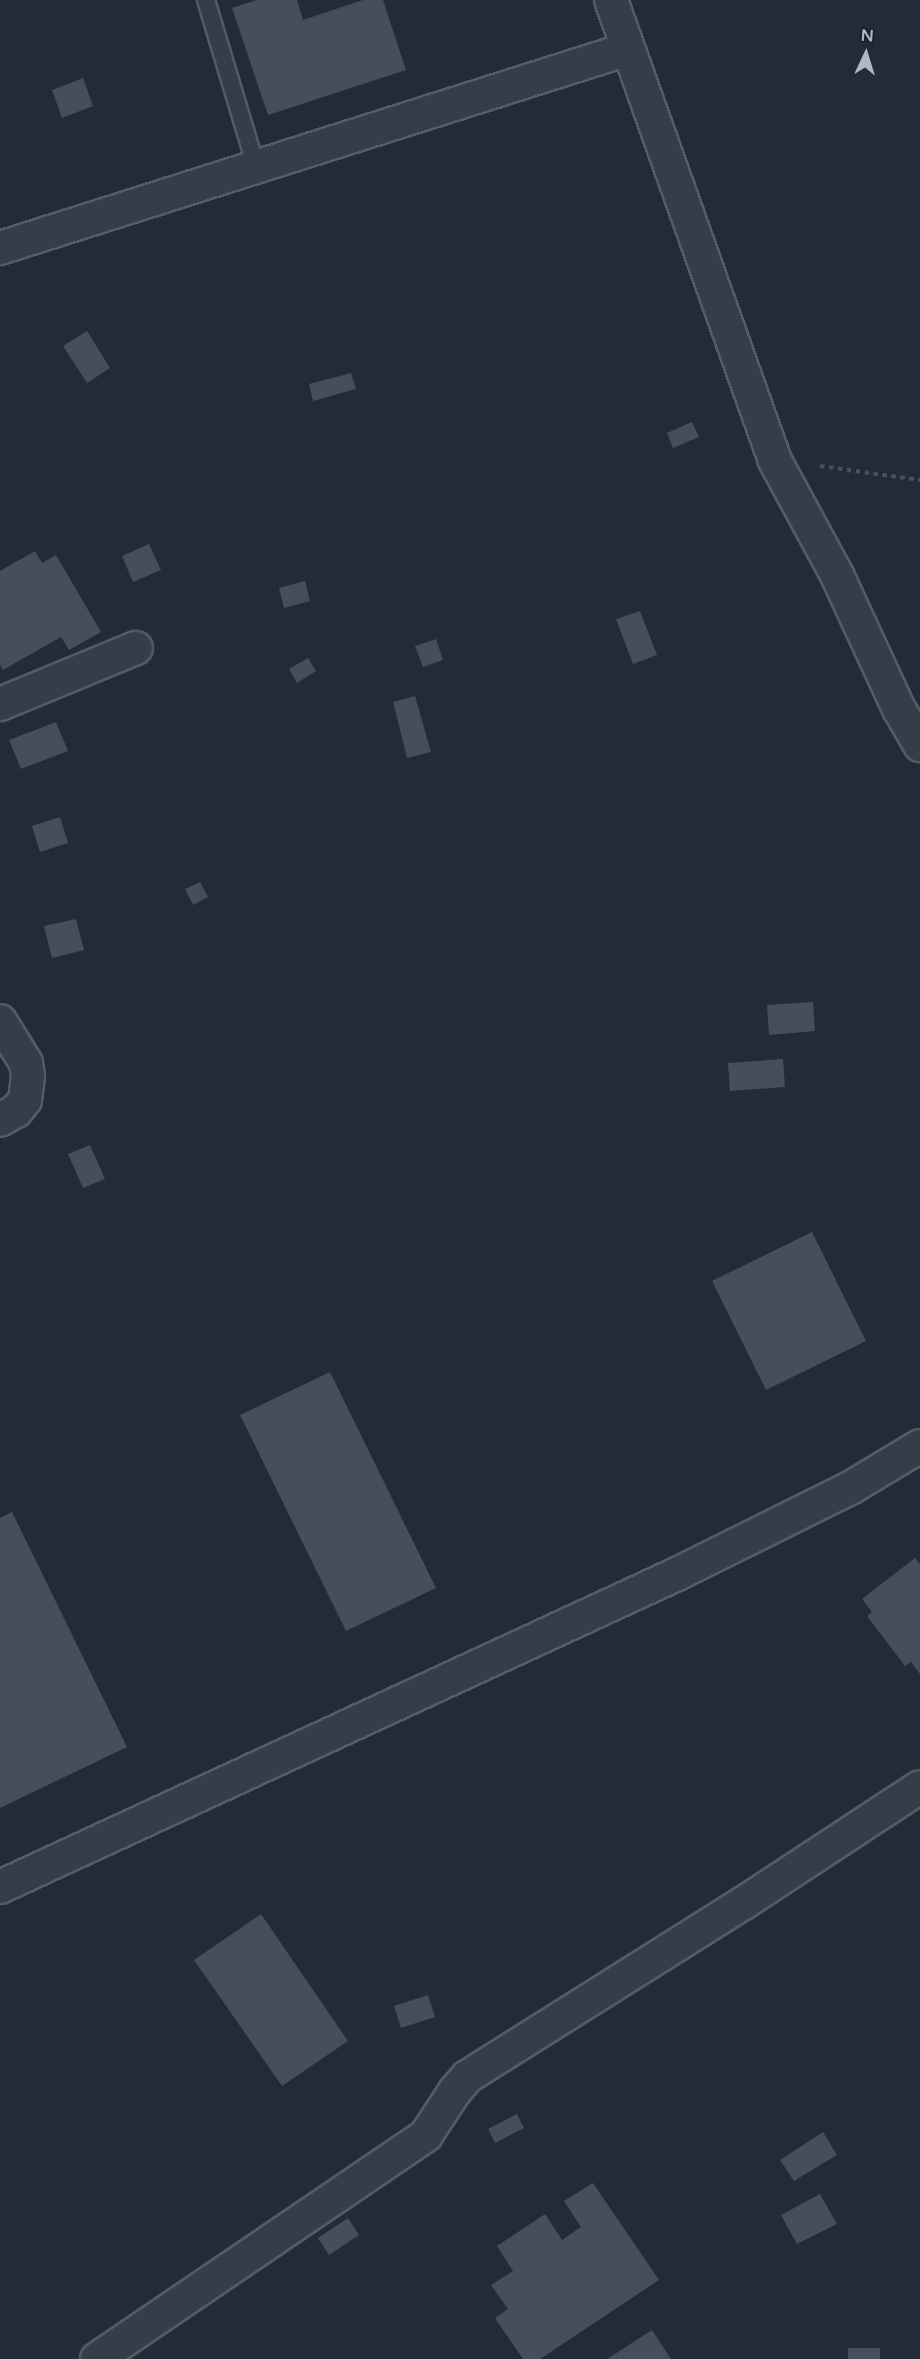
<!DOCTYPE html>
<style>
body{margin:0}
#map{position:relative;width:920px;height:2359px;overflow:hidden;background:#232b38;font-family:"Varela Round",sans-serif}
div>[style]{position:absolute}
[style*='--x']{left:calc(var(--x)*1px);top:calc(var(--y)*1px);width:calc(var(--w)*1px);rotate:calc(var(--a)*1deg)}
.building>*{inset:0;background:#444e5c}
.path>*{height:4px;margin-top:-2px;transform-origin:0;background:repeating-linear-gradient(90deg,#435356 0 4.5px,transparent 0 9px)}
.roads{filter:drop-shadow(2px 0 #545b66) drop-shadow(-2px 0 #545b66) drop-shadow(0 2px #545b66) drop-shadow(0 -2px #545b66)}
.service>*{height:16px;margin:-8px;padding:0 8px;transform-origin:8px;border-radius:8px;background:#363d48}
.minor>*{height:32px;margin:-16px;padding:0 16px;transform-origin:16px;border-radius:16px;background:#363d48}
span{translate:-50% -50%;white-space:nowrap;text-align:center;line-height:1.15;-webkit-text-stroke:5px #1c222d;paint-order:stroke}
.north{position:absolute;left:836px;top:24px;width:60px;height:60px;-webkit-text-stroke:4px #1c222d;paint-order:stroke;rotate:4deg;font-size:16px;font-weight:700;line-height:24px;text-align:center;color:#b1b8c4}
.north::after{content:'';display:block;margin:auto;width:21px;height:27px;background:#b1b8c4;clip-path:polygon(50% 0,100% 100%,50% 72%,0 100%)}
</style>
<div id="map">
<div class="building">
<div style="clip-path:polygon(257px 0,297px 0,303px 20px,363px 0,383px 0,406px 70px,268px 115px,232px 8px)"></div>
<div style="clip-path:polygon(83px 78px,93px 106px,62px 118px,52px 90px)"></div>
<div style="clip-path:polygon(87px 331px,110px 368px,87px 383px,63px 346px)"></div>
<div style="clip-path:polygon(351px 373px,356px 389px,313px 401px,309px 384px)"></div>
<div style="clip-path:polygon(692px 422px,699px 437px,673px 448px,667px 433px)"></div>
<div style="clip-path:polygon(149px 544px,161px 570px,133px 582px,122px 556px)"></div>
<div style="clip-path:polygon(35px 551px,42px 563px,56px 555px,101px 632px,69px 650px,61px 637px,3px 670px,0 665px,0 571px)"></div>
<div style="clip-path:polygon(305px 581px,310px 601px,284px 608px,279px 588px)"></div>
<div style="clip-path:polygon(640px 611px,657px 655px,633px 664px,616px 619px)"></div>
<div style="clip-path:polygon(436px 639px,443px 660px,423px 667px,415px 646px)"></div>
<div style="clip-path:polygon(308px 658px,316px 671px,297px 683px,289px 669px)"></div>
<div style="clip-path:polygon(415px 696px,431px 752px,407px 758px,393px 702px)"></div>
<div style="clip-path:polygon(56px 722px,68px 751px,21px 769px,9px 740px)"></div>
<div style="clip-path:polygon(60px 817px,68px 843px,40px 852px,32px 826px)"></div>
<div style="clip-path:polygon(200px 882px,208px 897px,193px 905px,185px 889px)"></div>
<div style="clip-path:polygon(76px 919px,84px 950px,52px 958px,44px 926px)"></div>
<div style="clip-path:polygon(813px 1002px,815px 1031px,769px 1035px,767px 1005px)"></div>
<div style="clip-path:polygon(783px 1059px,785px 1087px,730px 1091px,728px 1063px)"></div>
<div style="clip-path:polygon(90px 1145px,105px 1179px,83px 1188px,68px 1154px)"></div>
<div style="clip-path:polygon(812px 1232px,866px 1341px,766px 1390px,712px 1281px)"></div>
<div style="clip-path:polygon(330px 1372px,436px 1588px,346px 1631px,240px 1415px)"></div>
<div style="clip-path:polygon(12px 1512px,127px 1747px,0 1808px,0 1518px)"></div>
<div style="clip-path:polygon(915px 1558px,920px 1564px,920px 1674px,911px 1662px,905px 1666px,867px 1616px,872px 1612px,862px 1599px)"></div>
<div style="clip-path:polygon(261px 1914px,348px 2041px,282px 2086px,194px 1960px)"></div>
<div style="clip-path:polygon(428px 1995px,435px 2017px,401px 2028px,394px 2006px)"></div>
<div style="clip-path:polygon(517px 2114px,524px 2128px,495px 2143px,488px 2129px)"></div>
<div style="clip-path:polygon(823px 2132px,837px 2155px,794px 2181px,780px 2160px)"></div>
<div style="clip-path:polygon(593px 2183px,659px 2280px,540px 2359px,523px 2359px,495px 2318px,508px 2309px,491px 2285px,513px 2271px,497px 2246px,545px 2214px,562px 2240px,581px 2227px,564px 2201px)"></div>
<div style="clip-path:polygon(820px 2194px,837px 2224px,797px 2244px,781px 2215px)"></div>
<div style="clip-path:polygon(348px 2218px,359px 2235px,329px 2255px,318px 2238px)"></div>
<div style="clip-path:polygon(652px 2330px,671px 2359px,607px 2359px)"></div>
<div style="clip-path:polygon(848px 2348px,880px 2348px,880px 2359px,848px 2359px)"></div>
</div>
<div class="path">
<div style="--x:820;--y:466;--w:101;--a:8"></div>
</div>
<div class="roads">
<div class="service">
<div style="--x:206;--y:0;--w:174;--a:73.3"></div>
</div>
<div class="minor">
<div style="--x:611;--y:0;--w:487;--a:70.4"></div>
<div style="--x:774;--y:459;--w:132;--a:61.5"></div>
<div style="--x:837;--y:575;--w:148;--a:65.2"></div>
<div style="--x:899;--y:709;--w:42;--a:59.7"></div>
<div style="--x:0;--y:248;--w:659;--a:-17.58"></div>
<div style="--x:0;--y:704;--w:147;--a:-22.4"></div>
<div style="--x:0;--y:1021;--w:49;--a:58.2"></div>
<div style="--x:26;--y:1063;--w:13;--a:81"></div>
<div style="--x:28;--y:1076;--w:24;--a:97"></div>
<div style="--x:25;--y:1100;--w:14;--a:129"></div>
<div style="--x:16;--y:1111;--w:18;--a:151"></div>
<div style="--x:0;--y:1887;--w:746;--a:-24.81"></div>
<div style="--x:677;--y:1574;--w:195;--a:-26.4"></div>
<div style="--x:852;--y:1487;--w:79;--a:-31.1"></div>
<div style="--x:97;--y:2359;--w:398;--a:-34.2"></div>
<div style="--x:426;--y:2135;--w:53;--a:-56.6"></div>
<div style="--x:455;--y:2091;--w:18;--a:-49"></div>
<div style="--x:467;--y:2077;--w:328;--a:-32.2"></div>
<div style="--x:745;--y:1902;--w:209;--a:-33.3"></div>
</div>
</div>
<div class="north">N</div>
</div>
